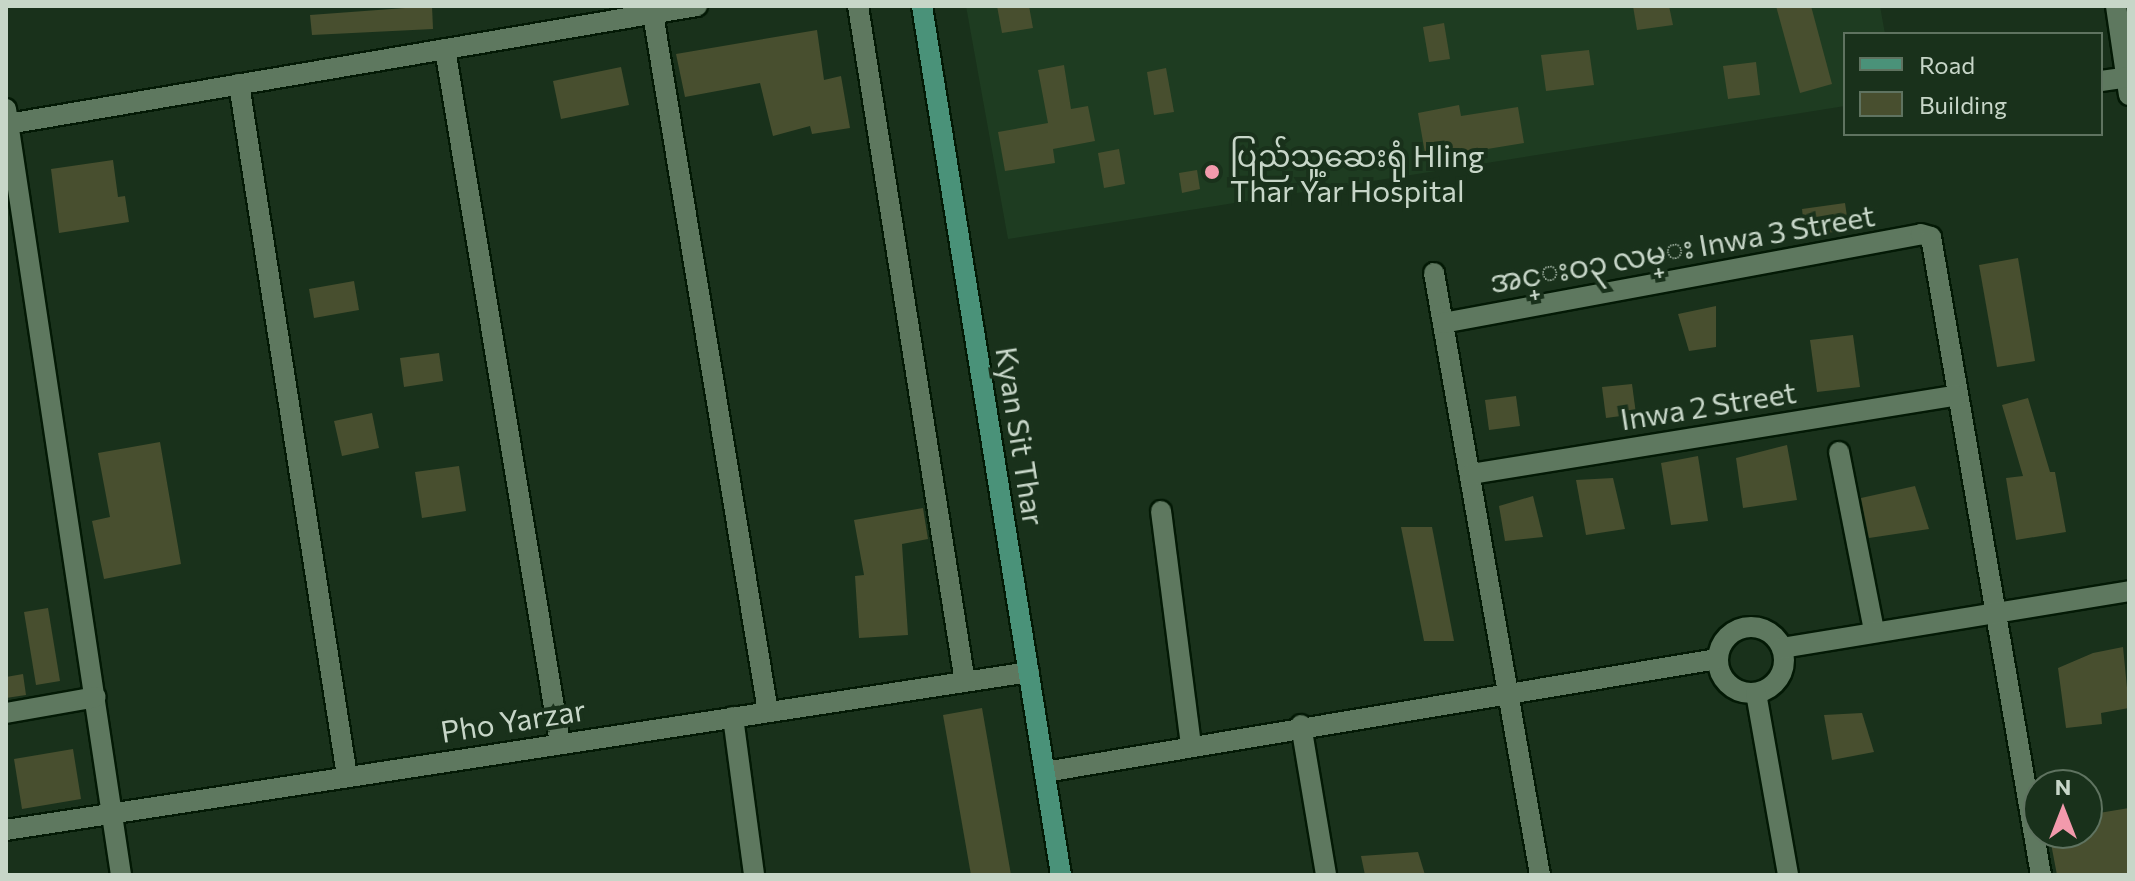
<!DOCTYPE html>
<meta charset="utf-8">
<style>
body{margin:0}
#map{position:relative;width:2135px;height:881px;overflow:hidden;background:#19311b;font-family:Commissioner,"Noto Sans Myanmar",sans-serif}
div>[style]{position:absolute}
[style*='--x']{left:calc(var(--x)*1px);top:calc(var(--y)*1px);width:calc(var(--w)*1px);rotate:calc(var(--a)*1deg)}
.built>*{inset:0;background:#1e3c21}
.building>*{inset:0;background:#484f2f}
.roads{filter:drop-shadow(2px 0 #031905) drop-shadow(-2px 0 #031905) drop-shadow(0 2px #031905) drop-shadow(0 -2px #031905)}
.minor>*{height:20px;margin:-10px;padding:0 10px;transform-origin:10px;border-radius:10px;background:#5e785f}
.minor>.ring{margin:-10px;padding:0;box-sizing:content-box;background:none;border:20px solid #5e785f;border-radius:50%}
.major>*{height:20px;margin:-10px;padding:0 10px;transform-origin:10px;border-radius:10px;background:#4a9279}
.dots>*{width:22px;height:22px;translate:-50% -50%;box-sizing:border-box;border:4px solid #19311b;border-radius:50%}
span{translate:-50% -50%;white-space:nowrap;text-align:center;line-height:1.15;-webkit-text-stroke:8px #19311b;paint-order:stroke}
.poi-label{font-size:30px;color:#c7d6c8}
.left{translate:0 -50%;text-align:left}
.street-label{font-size:30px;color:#c7d6c8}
.frame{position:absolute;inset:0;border:8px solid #c7d6c8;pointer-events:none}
.legend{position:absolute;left:1843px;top:32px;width:260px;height:104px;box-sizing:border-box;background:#19311b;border:2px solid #5f7360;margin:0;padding:10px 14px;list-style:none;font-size:24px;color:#c7d6c8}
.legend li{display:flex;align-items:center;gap:16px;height:40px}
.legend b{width:40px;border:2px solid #5f7360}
.north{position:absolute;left:2023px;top:769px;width:80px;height:80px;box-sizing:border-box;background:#19311b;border:2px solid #5f7360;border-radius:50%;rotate:0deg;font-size:22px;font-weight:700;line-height:32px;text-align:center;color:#c7d6c8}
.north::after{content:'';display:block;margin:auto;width:28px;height:36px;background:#f29aac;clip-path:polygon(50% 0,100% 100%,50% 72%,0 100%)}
</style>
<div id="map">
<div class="built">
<div style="clip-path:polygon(966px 6px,1880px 6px,1885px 34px,1845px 34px,1845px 106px,1008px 239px)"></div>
</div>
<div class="building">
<div style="clip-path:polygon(432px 6px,433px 29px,312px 35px,310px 15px)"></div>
<div style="clip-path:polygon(997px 6px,1029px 6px,1033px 28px,1002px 33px)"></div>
<div style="clip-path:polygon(1633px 6px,1669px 6px,1673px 25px,1637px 30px)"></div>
<div style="clip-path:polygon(1776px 6px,1811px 6px,1832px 84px,1800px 93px)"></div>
<div style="clip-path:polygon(1444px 23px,1450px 59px,1429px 62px,1423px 27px)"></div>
<div style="clip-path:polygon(817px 30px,824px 80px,841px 76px,850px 128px,812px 134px,810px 126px,773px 136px,760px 83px,685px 97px,676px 54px)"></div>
<div style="clip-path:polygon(1589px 50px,1594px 85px,1546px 91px,1541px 55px)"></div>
<div style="clip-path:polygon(1756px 62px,1760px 95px,1728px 99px,1723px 66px)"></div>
<div style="clip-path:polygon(1064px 65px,1071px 109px,1088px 106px,1095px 141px,1053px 149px,1055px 163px,1005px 171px,998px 132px,1048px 123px,1038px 70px)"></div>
<div style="clip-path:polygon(621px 67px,629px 105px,561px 119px,553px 81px)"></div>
<div style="clip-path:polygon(1166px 68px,1174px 112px,1154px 115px,1147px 72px)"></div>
<div style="clip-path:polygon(1459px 105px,1461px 116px,1518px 107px,1524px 143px,1426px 159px,1418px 113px)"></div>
<div style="clip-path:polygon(1119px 149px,1125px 184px,1104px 188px,1098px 153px)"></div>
<div style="clip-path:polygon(113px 160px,118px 197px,125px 196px,129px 222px,59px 233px,51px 169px)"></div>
<div style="clip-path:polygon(1197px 170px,1200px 189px,1182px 193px,1179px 173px)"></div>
<div style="clip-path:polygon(1845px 203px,1849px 230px,1805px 236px,1802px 209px)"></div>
<div style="clip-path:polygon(2018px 258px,2035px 361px,1997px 367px,1979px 265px)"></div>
<div style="clip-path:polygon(354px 281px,359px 310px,314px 318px,309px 289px)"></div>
<div style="clip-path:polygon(1716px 306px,1716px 347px,1689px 351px,1678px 314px)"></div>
<div style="clip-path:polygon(1853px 335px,1860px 387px,1817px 392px,1810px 340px)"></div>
<div style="clip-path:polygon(439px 353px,443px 381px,404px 387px,400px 358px)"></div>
<div style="clip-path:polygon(1632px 384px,1636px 414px,1606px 418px,1602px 387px)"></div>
<div style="clip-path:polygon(1516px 396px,1520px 426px,1489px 430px,1485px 400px)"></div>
<div style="clip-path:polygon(2028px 398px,2050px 472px,2055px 472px,2066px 532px,2016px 540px,2006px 478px,2023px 476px,2002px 405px)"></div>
<div style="clip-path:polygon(372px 413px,379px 448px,342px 456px,334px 421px)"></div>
<div style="clip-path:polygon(160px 442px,181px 564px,104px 579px,92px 521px,110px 517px,98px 453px)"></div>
<div style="clip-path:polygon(1787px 445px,1797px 500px,1743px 508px,1736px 458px)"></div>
<div style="clip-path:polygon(1698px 456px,1708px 521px,1671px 525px,1661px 463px)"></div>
<div style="clip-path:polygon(459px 466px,466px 511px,422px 518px,415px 472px)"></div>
<div style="clip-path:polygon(1613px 478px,1625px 529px,1586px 535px,1576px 480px)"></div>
<div style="clip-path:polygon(1915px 486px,1929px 529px,1869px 538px,1861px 498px)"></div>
<div style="clip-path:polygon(1533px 496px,1543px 537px,1505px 541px,1499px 506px)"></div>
<div style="clip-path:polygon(923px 508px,928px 539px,902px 544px,908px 635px,859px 638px,855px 576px,864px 575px,854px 520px)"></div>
<div style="clip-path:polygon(1401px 527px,1432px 527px,1454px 641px,1424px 641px)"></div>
<div style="clip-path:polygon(48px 608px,60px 681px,36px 685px,24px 612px)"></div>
<div style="clip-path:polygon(2123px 647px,2129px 708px,2101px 713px,2102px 724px,2066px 728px,2058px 668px,2093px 653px)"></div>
<div style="clip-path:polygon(23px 674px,26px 695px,6px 698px,6px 677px)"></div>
<div style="clip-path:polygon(982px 708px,1011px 875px,971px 875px,943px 715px)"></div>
<div style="clip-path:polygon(1862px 713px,1874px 752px,1832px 760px,1824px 715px)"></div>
<div style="clip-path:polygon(73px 749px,81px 799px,22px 809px,14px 759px)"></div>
<div style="clip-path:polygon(2129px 808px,2129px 875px,2057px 875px,2049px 833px,2087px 833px,2087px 815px)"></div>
<div style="clip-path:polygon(1418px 852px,1425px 875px,1365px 875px,1361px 856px)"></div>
</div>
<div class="roads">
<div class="minor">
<div style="--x:858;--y:6;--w:684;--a:81.01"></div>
<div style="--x:2116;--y:6;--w:90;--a:81.7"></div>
<div style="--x:653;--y:14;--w:707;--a:80.64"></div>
<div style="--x:445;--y:49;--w:703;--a:80.59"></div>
<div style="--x:2101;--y:81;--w:28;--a:-8"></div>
<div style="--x:239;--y:84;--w:700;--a:81.13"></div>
<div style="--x:6;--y:109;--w:775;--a:81.46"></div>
<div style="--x:8;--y:124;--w:699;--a:-9.72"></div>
<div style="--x:1434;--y:273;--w:611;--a:80.01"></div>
<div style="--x:1443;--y:323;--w:486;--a:-10.5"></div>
<div style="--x:1921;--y:234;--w:10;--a:17"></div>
<div style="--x:1931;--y:237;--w:647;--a:80.22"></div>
<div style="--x:1839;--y:452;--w:182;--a:78.9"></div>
<div style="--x:1471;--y:474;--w:490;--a:-9.2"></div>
<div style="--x:1161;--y:511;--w:236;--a:82.7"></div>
<div class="ring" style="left:1718px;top:627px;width:46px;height:46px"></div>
<div style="--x:1782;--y:648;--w:352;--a:-9.3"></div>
<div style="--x:1756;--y:693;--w:185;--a:80"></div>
<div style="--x:6;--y:713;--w:91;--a:-10.1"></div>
<div style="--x:733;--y:717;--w:159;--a:82.4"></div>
<div style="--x:1301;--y:725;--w:152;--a:80.5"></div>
<div style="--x:1045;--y:772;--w:681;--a:-9.55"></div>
<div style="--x:6;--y:830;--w:1035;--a:-8.78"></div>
</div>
<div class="major">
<div style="--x:922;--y:6;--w:880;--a:80.91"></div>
</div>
</div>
<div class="dots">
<div style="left:1212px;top:172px;background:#f29aac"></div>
</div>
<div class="poi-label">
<span class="left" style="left:1230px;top:172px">ပြည်သူ့ဆေးရုံ Hling<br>Thar Yar Hospital</span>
</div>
<div class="street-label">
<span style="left:1682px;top:248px;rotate:-10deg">အင္းဝ၃ လမ္း Inwa 3 Street</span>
<span style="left:1708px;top:405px;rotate:-9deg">Inwa 2 Street</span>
<span style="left:1021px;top:436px;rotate:81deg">Kyan Sit Thar</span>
<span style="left:513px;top:720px;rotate:-9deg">Pho Yarzar</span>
</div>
<div class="frame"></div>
<ul class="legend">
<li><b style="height:10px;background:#4a9279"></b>Road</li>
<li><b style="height:22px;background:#484f2f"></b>Building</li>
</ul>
<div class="north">N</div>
</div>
